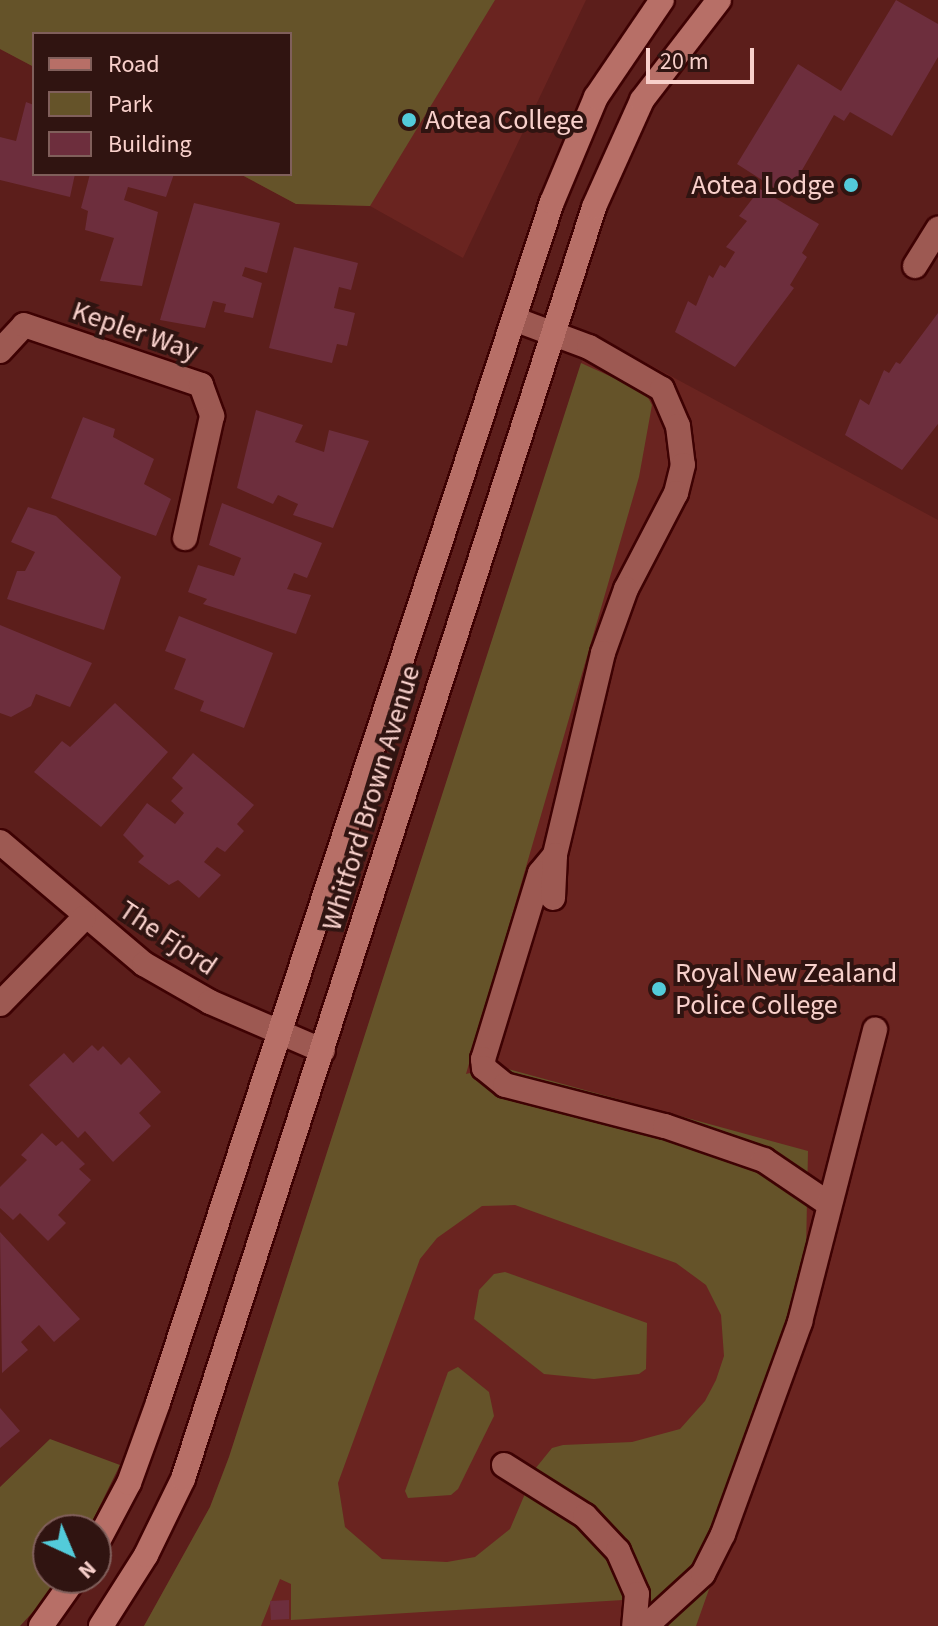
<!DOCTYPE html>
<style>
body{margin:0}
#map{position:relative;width:938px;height:1626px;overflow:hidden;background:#5c1e1b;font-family:"Source Sans 3",sans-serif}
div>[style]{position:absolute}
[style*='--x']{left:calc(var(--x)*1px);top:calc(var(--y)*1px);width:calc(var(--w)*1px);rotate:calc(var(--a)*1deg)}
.built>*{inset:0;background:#6a2420}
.green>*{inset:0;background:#655329}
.building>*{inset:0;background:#6d2e3d}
.roads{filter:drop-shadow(2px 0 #3e0203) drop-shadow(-2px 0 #3e0203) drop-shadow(0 2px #3e0203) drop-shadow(0 -2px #3e0203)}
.minor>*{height:24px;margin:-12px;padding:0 12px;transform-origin:12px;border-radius:12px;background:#9d5952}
.major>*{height:24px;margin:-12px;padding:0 12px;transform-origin:12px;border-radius:12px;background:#b76f67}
.dots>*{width:22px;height:22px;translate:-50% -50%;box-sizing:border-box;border:4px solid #301411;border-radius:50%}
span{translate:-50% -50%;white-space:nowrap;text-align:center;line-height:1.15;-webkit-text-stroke:8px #301411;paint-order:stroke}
.poi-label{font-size:28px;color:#f8d0cb}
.left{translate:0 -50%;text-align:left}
.right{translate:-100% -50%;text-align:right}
.street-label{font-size:28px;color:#f8d0cb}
.legend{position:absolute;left:32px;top:32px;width:260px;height:144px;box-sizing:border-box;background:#301411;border:2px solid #805f5b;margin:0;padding:10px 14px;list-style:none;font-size:24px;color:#f8d0cb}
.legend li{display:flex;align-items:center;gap:16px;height:40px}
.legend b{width:40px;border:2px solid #805f5b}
.north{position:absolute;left:32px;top:1514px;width:80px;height:80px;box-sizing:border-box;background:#301411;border:2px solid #805f5b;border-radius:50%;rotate:136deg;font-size:22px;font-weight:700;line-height:32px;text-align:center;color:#f8d0cb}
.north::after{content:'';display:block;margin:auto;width:28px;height:36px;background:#53cbda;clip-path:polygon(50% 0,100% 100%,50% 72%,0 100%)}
.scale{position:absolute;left:646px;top:48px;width:108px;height:36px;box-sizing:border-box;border:4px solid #f8d0cb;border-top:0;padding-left:10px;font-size:24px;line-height:28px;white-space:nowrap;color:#f8d0cb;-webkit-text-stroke:6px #301411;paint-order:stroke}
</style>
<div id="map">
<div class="built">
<div style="clip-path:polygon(0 0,586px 0,463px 258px,370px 206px,296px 204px,240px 174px,290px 174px,290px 34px,34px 34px,34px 67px,0 49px)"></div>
<div style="clip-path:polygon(591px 333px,938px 520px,938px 1626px,144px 1626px,210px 1507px,229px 1457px)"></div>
</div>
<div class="green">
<div style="clip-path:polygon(0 0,495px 0,370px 206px,296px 204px,240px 174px,290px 174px,290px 34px,34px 34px,34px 67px,0 49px)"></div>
<div style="clip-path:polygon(581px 363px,645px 392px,652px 405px,639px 477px,466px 1074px,497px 1066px,808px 1151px,806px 1251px,778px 1351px,710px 1541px,698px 1564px,653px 1607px,645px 1599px,636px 1560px,599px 1509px,535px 1469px,552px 1448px,563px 1445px,632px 1442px,680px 1429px,705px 1401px,716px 1380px,724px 1356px,721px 1315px,706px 1285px,676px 1263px,515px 1205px,482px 1206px,437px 1238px,420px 1259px,338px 1483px,345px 1527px,382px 1559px,447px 1562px,475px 1557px,510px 1529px,527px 1489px,582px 1524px,621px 1577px,623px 1600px,291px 1620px,291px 1584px,280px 1579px,261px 1626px,144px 1626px,210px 1507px,229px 1457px)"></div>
<div style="clip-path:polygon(505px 1272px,647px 1323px,646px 1369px,639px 1374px,594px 1379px,544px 1374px,474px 1319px,479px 1290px,494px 1274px)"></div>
<div style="clip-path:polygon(458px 1367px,489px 1392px,494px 1416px,458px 1489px,451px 1495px,408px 1498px,405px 1491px,448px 1372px)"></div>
<div style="clip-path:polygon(50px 1439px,120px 1465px,88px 1530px,48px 1530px,48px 1578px,58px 1578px,45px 1599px,20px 1626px,0 1626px,0 1487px)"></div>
<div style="clip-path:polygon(713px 1578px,696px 1626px,669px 1626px,663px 1618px)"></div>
</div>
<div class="building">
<div style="clip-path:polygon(896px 0,938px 24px,938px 57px,892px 136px,850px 112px,844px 121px,834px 115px,787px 196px,737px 164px,798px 64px,841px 91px)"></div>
<div style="clip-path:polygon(26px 102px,34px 105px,34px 174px,75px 174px,70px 197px,0 180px,0 137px,16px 141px)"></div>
<div style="clip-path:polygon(90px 174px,174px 174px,166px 197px,128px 187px,124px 200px,158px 212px,142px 286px,100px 281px,114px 238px,85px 230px,88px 211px,81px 208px)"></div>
<div style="clip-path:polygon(760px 189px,819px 224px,802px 253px,807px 257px,790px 285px,794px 288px,735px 367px,675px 332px,688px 301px,696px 306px,709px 275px,713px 278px,720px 265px,725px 268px,735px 252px,726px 247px,747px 221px,739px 216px)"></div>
<div style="clip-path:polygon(194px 203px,280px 223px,267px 273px,245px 267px,242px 276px,262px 283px,253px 318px,224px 312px,226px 304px,213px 301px,205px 328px,160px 320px)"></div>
<div style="clip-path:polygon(294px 247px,358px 263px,351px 290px,339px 287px,334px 308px,355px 313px,347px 346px,337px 344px,332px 363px,269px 348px)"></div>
<div style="clip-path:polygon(938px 313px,938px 424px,902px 470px,845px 435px,860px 399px,869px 405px,884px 370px,889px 373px,896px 362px,900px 364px)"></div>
<div style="clip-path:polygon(256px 410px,303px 425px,295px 442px,324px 452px,329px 430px,369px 441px,333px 528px,293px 515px,298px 504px,278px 495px,273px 504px,237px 488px)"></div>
<div style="clip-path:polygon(83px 417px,115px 429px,113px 437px,154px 459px,144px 484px,171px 499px,156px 536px,51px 498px)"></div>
<div style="clip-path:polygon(222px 503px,322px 543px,307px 578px,294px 573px,287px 589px,311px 595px,296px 634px,203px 604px,207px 599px,188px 592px,198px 565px,234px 576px,241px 558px,209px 545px)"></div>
<div style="clip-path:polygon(28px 507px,56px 516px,121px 577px,104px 630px,7px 599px,17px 571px,25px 571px,35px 552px,11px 542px)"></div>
<div style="clip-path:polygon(179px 616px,273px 653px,244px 728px,200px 711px,204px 701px,174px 689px,186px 659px,165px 651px)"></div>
<div style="clip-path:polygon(0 625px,92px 663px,70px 707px,36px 694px,31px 706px,11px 717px,0 713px)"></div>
<div style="clip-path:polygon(115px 703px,168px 752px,101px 827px,34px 772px,62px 741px,70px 747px)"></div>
<div style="clip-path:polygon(193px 753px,254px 805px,237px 824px,244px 831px,225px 852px,217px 847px,204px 862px,221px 875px,199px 898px,178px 880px,169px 885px,138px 862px,144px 856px,123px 835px,147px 803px,175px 824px,184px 813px,171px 801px,183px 788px,172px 778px)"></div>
<div style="clip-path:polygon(92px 1045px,98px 1051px,103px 1046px,121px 1065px,129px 1057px,161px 1092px,139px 1113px,151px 1126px,113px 1162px,85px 1131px,78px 1138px,29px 1085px,64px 1053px,73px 1063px)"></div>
<div style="clip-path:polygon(42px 1133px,56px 1146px,62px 1141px,85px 1164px,79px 1169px,91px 1180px,58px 1215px,66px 1223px,48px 1241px,20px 1213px,13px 1220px,0 1208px,0 1187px,27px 1160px,21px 1155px)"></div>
<div style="clip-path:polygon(0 1232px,80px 1319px,54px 1342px,39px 1325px,21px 1342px,28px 1350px,2px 1373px)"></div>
<div style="clip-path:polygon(0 1408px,20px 1431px,0 1448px)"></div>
<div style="clip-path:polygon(289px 1600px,289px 1619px,271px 1620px,270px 1601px)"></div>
</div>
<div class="roads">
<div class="minor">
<div style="--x:915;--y:266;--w:44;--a:-58.1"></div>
<div style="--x:514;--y:319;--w:80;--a:20.5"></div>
<div style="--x:589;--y:347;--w:84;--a:29.9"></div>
<div style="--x:662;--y:389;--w:40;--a:66.6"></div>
<div style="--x:678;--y:426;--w:39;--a:83"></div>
<div style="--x:683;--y:465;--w:29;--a:104"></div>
<div style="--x:676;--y:493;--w:108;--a:117.5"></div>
<div style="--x:626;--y:589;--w:68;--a:109.8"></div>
<div style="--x:603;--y:653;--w:208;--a:103.4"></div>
<div style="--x:555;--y:855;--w:23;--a:130"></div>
<div style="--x:540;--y:873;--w:195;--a:107"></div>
<div style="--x:483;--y:1059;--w:9;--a:84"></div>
<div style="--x:484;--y:1068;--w:27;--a:39"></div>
<div style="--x:505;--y:1085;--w:165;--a:14.4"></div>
<div style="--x:665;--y:1126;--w:105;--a:19"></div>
<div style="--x:764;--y:1160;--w:78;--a:34.1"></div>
<div style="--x:0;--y:351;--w:35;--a:-47"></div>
<div style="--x:24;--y:325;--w:187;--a:18.7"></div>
<div style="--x:201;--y:385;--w:33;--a:70"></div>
<div style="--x:212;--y:416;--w:125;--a:102.5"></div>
<div style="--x:0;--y:842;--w:189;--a:40.3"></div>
<div style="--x:144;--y:964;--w:76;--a:29.9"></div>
<div style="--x:210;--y:1002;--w:123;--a:23.4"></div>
<div style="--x:553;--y:898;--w:43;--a:-87.3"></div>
<div style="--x:0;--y:1004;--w:120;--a:-45.7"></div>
<div style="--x:504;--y:1465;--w:96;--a:32.2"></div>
<div style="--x:585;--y:1516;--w:48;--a:46.7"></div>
<div style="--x:618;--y:1551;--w:47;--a:66.2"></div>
<div style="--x:637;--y:1594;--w:32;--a:95"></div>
<div style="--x:646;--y:1626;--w:77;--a:-42.4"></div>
<div style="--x:703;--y:1574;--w:45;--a:-63.4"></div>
<div style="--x:723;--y:1534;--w:226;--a:-70"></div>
<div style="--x:800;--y:1322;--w:302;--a:-75.6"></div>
</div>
<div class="major">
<div style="--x:96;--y:1545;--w:70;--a:-62"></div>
<div style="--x:129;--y:1483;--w:85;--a:-70.1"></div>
<div style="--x:158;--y:1403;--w:1264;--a:-71.84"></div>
<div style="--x:552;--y:202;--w:114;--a:-67.3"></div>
<div style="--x:596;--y:97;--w:117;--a:-55.8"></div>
<div style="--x:41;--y:1626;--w:59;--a:-54.7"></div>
<div style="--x:101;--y:1626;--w:84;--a:-57.6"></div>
<div style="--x:146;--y:1555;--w:85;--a:-64"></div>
<div style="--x:183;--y:1479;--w:1337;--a:-72.09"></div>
<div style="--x:594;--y:207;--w:117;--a:-65.8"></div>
<div style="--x:642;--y:100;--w:126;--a:-52.4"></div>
</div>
</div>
<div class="dots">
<div style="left:409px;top:120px;background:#53cbda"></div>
<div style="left:851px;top:185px;background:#53cbda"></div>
<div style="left:659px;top:989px;background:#53cbda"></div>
</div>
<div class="poi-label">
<span class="left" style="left:425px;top:120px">Aotea College</span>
<span class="right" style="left:835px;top:185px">Aotea Lodge</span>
<span class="left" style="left:675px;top:989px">Royal New Zealand<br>Police College</span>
</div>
<div class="street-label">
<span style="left:135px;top:331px;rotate:19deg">Kepler Way</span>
<span style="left:371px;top:798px;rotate:-73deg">Whitford Brown Avenue</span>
<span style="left:168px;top:938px;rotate:34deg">The Fjord</span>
</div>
<ul class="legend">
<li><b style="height:10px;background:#b76f67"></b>Road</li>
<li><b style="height:22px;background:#655329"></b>Park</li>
<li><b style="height:22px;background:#6d2e3d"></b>Building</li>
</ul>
<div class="north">N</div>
<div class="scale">20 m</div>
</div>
